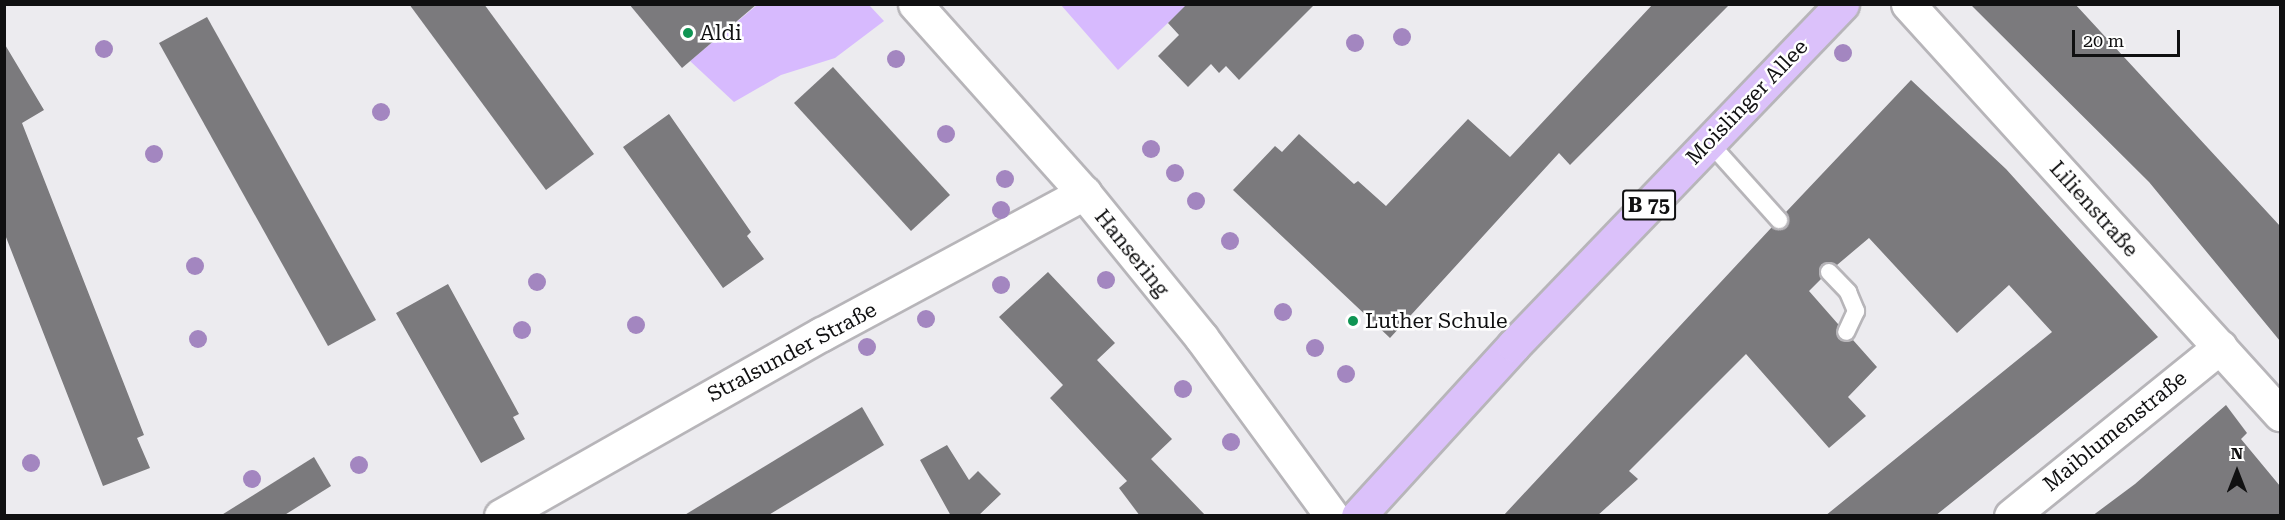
<!DOCTYPE html>
<meta charset="utf-8">
<style>
body{margin:0}
#map{position:relative;width:2285px;height:520px;overflow:hidden;background:#ecebef;font-family:"Roboto Serif",serif}
div>[style]{position:absolute}
[style*='--x']{left:calc(var(--x)*1px);top:calc(var(--y)*1px);width:calc(var(--w)*1px);rotate:calc(var(--a)*1deg)}
.green>*{inset:0;background:#d7bafe}
.building>*{inset:0;background:#7b7a7d}
.roads{filter:drop-shadow(2px 0 #b7b5b9) drop-shadow(-2px 0 #b7b5b9) drop-shadow(0 2px #b7b5b9) drop-shadow(0 -2px #b7b5b9)}
.service>*{height:16px;margin:-8px;padding:0 8px;transform-origin:8px;border-radius:8px;background:#fff}
.minor>*{height:33px;margin:-16.5px;padding:0 16.5px;transform-origin:16.5px;border-radius:16.5px;background:#fff}
.primary>*{height:33px;margin:-16.5px;padding:0 16.5px;transform-origin:16.5px;border-radius:16.5px;background:#dbc1fa}
.trees>*{width:18px;height:18px;margin:-9px;border-radius:50%;background:#a386c0}
.dots>*{width:16px;height:16px;translate:-50% -50%;box-sizing:border-box;border:3px solid #fff;border-radius:50%}
span{translate:-50% -50%;white-space:nowrap;text-align:center;line-height:1.15;-webkit-text-stroke:5px #fff;paint-order:stroke}
.shield-label span{padding:2px 4px;background:#fff;border:2px solid;border-radius:4px;-webkit-text-stroke-width:0}
.shield-label{font-size:20px;color:#101011;font-weight:700}
.poi-label{font-size:21px;color:#101011}
.left{translate:0 -50%;text-align:left}
.street-label{font-size:21px;color:#101011}
.frame{position:absolute;inset:0;border:6px solid #101011;pointer-events:none}
.north{position:absolute;left:2207px;top:442px;width:60px;height:60px;-webkit-text-stroke:4px #fff;paint-order:stroke;rotate:0deg;font-size:16px;font-weight:700;line-height:24px;text-align:center;color:#101011}
.north::after{content:'';display:block;margin:auto;width:21px;height:27px;background:#101011;clip-path:polygon(50% 0,100% 100%,50% 72%,0 100%)}
.scale{position:absolute;left:2072px;top:30px;width:108px;height:27px;box-sizing:border-box;border:3px solid #101011;border-top:0;padding-left:8px;font-size:18px;line-height:21px;white-space:nowrap;color:#101011;-webkit-text-stroke:4px #fff;paint-order:stroke}
</style>
<div id="map">
<div class="green">
<div style="clip-path:polygon(757px 5px,869px 5px,884px 21px,835px 58px,781px 75px,734px 102px,690px 61px)"></div>
<div style="clip-path:polygon(1061px 5px,1187px 5px,1118px 70px)"></div>
</div>
<div class="building">
<div style="clip-path:polygon(409px 4px,484px 4px,594px 154px,546px 190px)"></div>
<div style="clip-path:polygon(629px 4px,757px 4px,682px 68px)"></div>
<div style="clip-path:polygon(1187px 4px,1315px 4px,1239px 80px,1226px 66px,1219px 73px,1211px 64px,1188px 87px,1158px 56px,1179px 35px,1168px 23px)"></div>
<div style="clip-path:polygon(1653px 4px,1730px 4px,1570px 165px,1559px 153px,1390px 338px,1233px 190px,1275px 146px,1282px 152px,1299px 134px,1354px 184px,1358px 181px,1386px 206px,1468px 119px,1510px 157px)"></div>
<div style="clip-path:polygon(1970px 4px,2075px 4px,2280px 226px,2280px 341px,2149px 182px)"></div>
<div style="clip-path:polygon(207px 17px,376px 320px,328px 346px,159px 43px)"></div>
<div style="clip-path:polygon(4px 43px,44px 110px,22px 123px,144px 435px,137px 438px,150px 468px,103px 486px,4px 232px)"></div>
<div style="clip-path:polygon(833px 67px,950px 195px,911px 231px,794px 103px)"></div>
<div style="clip-path:polygon(1911px 80px,2006px 169px,2158px 337px,1935px 516px,1825px 516px,2052px 332px,2009px 285px,1957px 333px,1869px 238px,1837px 265px,1822px 264px,1819px 270px,1821px 279px,1809px 291px,1838px 324px,1838px 338px,1846px 342px,1853px 340px,1877px 367px,1848px 397px,1866px 416px,1829px 448px,1746px 354px,1629px 471px,1638px 479px,1597px 516px,1503px 516px,1772px 227px,1786px 227px,1789px 218px,1786px 212px)"></div>
<div style="clip-path:polygon(669px 114px,751px 232px,747px 236px,764px 259px,723px 288px,623px 147px)"></div>
<div style="clip-path:polygon(1048px 272px,1115px 343px,1097px 360px,1172px 439px,1151px 459px,1206px 516px,1140px 516px,1119px 488px,1127px 481px,1050px 398px,1063px 385px,999px 317px)"></div>
<div style="clip-path:polygon(448px 284px,519px 414px,513px 417px,525px 439px,481px 463px,396px 313px)"></div>
<div style="clip-path:polygon(2226px 405px,2247px 433px,2241px 439px,2280px 486px,2280px 516px,2092px 516px,2135px 484px)"></div>
<div style="clip-path:polygon(862px 407px,884px 445px,767px 516px,683px 516px)"></div>
<div style="clip-path:polygon(947px 445px,969px 480px,978px 471px,1001px 494px,978px 516px,951px 516px,920px 460px)"></div>
<div style="clip-path:polygon(314px 457px,331px 486px,283px 516px,220px 516px)"></div>
</div>
<div class="roads">
<div class="service">
<div style="--x:1709;--y:142;--w:105;--a:48.1"></div>
<div style="--x:1829;--y:272;--w:28;--a:46"></div>
<div style="--x:1848;--y:292;--w:21;--a:67"></div>
<div style="--x:1856;--y:311;--w:23;--a:115"></div>
</div>
<div class="minor">
<div style="--x:915;--y:4;--w:254;--a:48.2"></div>
<div style="--x:1084;--y:193;--w:186;--a:50.9"></div>
<div style="--x:1201;--y:337;--w:222;--a:53.8"></div>
<div style="--x:1908;--y:4;--w:554;--a:47.78"></div>
<div style="--x:501;--y:516;--w:369;--a:-29.6"></div>
<div style="--x:822;--y:334;--w:298;--a:-28.3"></div>
<div style="--x:2011;--y:516;--w:269;--a:-39"></div>
</div>
<div class="primary">
<div style="--x:1358;--y:516;--w:231;--a:-47.6"></div>
<div style="--x:1514;--y:345;--w:473;--a:-46.1"></div>
</div>
</div>
<div class="trees">
<div style="left:1402px;top:37px"></div>
<div style="left:1355px;top:43px"></div>
<div style="left:104px;top:49px"></div>
<div style="left:1843px;top:53px"></div>
<div style="left:896px;top:59px"></div>
<div style="left:381px;top:112px"></div>
<div style="left:946px;top:134px"></div>
<div style="left:1151px;top:149px"></div>
<div style="left:154px;top:154px"></div>
<div style="left:1175px;top:173px"></div>
<div style="left:1005px;top:179px"></div>
<div style="left:1196px;top:201px"></div>
<div style="left:1001px;top:210px"></div>
<div style="left:1230px;top:241px"></div>
<div style="left:195px;top:266px"></div>
<div style="left:1106px;top:280px"></div>
<div style="left:537px;top:282px"></div>
<div style="left:1001px;top:285px"></div>
<div style="left:1283px;top:312px"></div>
<div style="left:926px;top:319px"></div>
<div style="left:636px;top:325px"></div>
<div style="left:522px;top:330px"></div>
<div style="left:198px;top:339px"></div>
<div style="left:867px;top:347px"></div>
<div style="left:1315px;top:348px"></div>
<div style="left:1346px;top:374px"></div>
<div style="left:1183px;top:389px"></div>
<div style="left:1231px;top:442px"></div>
<div style="left:31px;top:463px"></div>
<div style="left:359px;top:465px"></div>
<div style="left:252px;top:479px"></div>
</div>
<div class="dots">
<div style="left:688px;top:33px;background:#0f9453"></div>
<div style="left:1353px;top:321px;background:#0f9453"></div>
</div>
<div class="shield-label">
<span style="left:1649px;top:205px">B 75</span>
</div>
<div class="poi-label">
<span class="left" style="left:700px;top:33px">Aldi</span>
<span class="left" style="left:1365px;top:321px">Luther Schule</span>
</div>
<div class="street-label">
<span style="left:1747px;top:102px;rotate:-46deg">Moislinger Allee</span>
<span style="left:2094px;top:209px;rotate:48deg">Lilienstraße</span>
<span style="left:1132px;top:253px;rotate:51deg">Hansering</span>
<span style="left:792px;top:352px;rotate:-28deg">Stralsunder Straße</span>
<span style="left:2115px;top:431px;rotate:-39deg">Maiblumenstraße</span>
</div>
<div class="frame"></div>
<div class="north">N</div>
<div class="scale">20 m</div>
</div>
